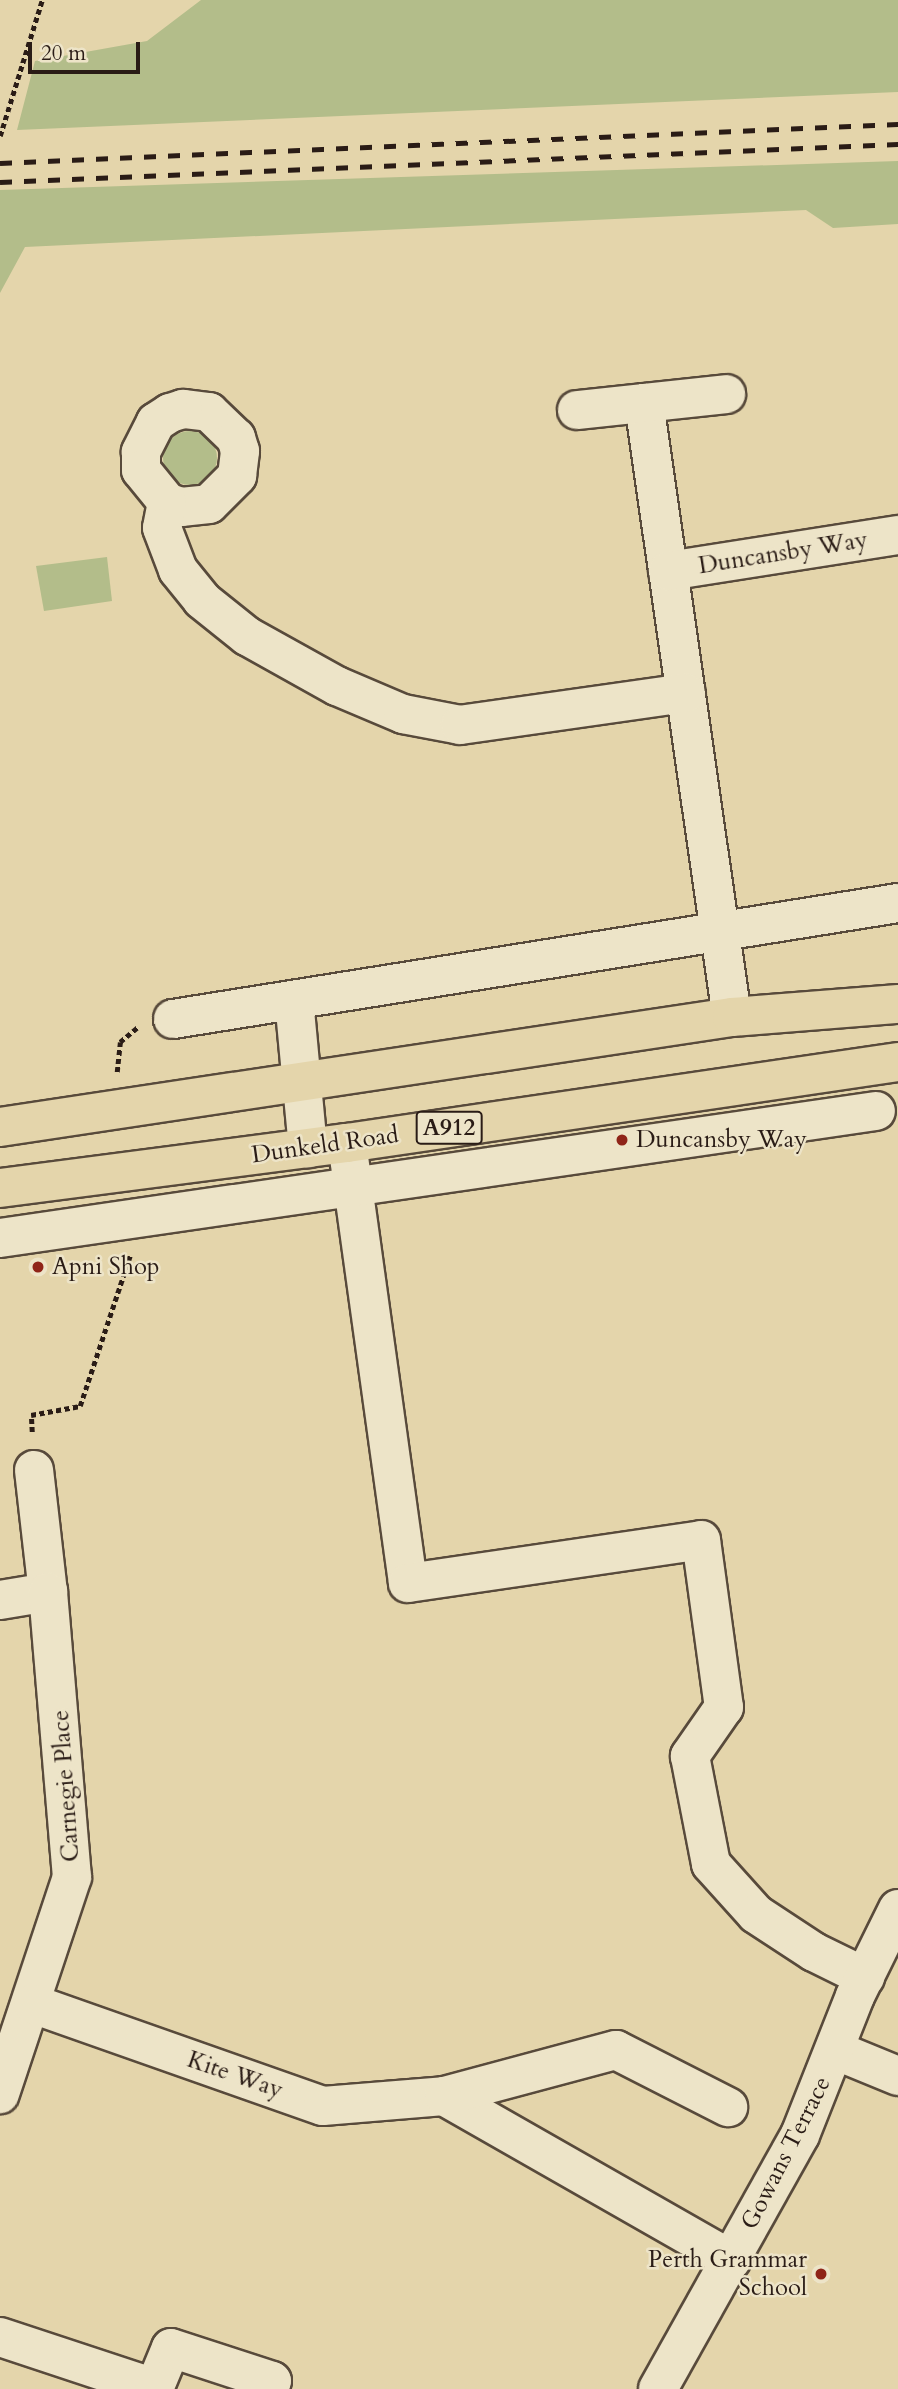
<!DOCTYPE html>
<style>
body{margin:0}
#map{position:relative;width:898px;height:2389px;overflow:hidden;background:#e4d5ab;font-family:Cardo,serif}
div>[style]{position:absolute}
[style*='--x']{left:calc(var(--x)*1px);top:calc(var(--y)*1px);width:calc(var(--w)*1px);rotate:calc(var(--a)*1deg)}
.green>*{inset:0;background:#b3bd8a}
.round{border-radius:50%}
.path>*{height:4.5px;margin-top:-2.25px;transform-origin:0;background:repeating-linear-gradient(90deg,#2a1c16 0 5px,transparent 0 8.5px)}
.roads{filter:drop-shadow(2px 0 #584a3b) drop-shadow(-2px 0 #584a3b) drop-shadow(0 2px #584a3b) drop-shadow(0 -2px #584a3b)}
.minor>*{height:38px;margin:-19px;padding:0 19px;transform-origin:19px;border-radius:19px;background:#ede4c8}
.major>*{height:38px;margin:-19px;padding:0 19px;transform-origin:19px;border-radius:19px;background:#e4d5ab}
.rail>*{height:5px;margin-top:-2.5px;transform-origin:0;background:repeating-linear-gradient(90deg,#2a1c16 0 12px,transparent 0 24px)}
.dots>*{width:19px;height:19px;translate:-50% -50%;box-sizing:border-box;border:4px solid #ede4c8;border-radius:50%}
span{translate:-50% -50%;white-space:nowrap;text-align:center;line-height:1.15;-webkit-text-stroke:5px #ede4c8;paint-order:stroke}
.shield-label span{padding:2px 5px;background:#ede4c8;border:2px solid;border-radius:5px;-webkit-text-stroke-width:0}
.shield-label{font-size:23px;color:#2a1c16;font-weight:700}
.street-label{font-size:24px;color:#2a1c16}
.poi-label{font-size:24px;color:#2a1c16}
.left{translate:0 -50%;text-align:left}
.right{translate:-100% -50%;text-align:right}
.scale{position:absolute;left:28px;top:42px;width:112px;height:32px;box-sizing:border-box;border:4px solid #2a1c16;border-top:0;padding-left:9px;font-size:21px;line-height:24px;white-space:nowrap;color:#2a1c16;-webkit-text-stroke:5px #ede4c8;paint-order:stroke}
</style>
<div id="map">
<div class="green">
<div style="clip-path:polygon(201px 0,898px 0,898px 92px,17px 130px,35px 61px,147px 41px)"></div>
<div style="clip-path:polygon(898px 161px,898px 224px,833px 228px,806px 210px,25px 247px,0 293px,0 190px)"></div>
<div class="round" style="left:163px;top:431px;width:54px;height:54px"></div>
<div style="clip-path:polygon(107px 557px,112px 601px,44px 611px,36px 566px)"></div>
</div>
<div class="path">
<div style="--x:0;--y:136;--w:142;--a:-72.8"></div>
<div style="--x:117;--y:1072;--w:30;--a:-84"></div>
<div style="--x:120;--y:1042;--w:23;--a:-40"></div>
<div style="--x:32;--y:1432;--w:17;--a:-93"></div>
<div style="--x:31;--y:1415;--w:50;--a:-10.4"></div>
<div style="--x:80;--y:1406;--w:158;--a:-71.6"></div>
</div>
<div class="roads">
<div class="minor">
<div style="--x:644;--y:403;--w:620;--a:81.84"></div>
<div style="--x:577;--y:410;--w:150;--a:-6.1"></div>
<div style="--x:167;--y:502;--w:15;--a:20"></div>
<div style="--x:181;--y:507;--w:28;--a:-6"></div>
<div style="--x:209;--y:504;--w:40;--a:-45"></div>
<div style="--x:237;--y:476;--w:25;--a:-83"></div>
<div style="--x:240;--y:451;--w:14;--a:-107"></div>
<div style="--x:236;--y:438;--w:37;--a:-136"></div>
<div style="--x:209;--y:412;--w:26;--a:-173"></div>
<div style="--x:183;--y:409;--w:14;--a:163"></div>
<div style="--x:170;--y:413;--w:17;--a:147"></div>
<div style="--x:156;--y:422;--w:34;--a:117"></div>
<div style="--x:141;--y:452;--w:18;--a:90"></div>
<div style="--x:141;--y:470;--w:41;--a:50.9"></div>
<div style="--x:167;--y:502;--w:26;--a:101"></div>
<div style="--x:162;--y:528;--w:45;--a:69.1"></div>
<div style="--x:178;--y:570;--w:38;--a:51"></div>
<div style="--x:202;--y:600;--w:58;--a:38.7"></div>
<div style="--x:247;--y:636;--w:103;--a:29.1"></div>
<div style="--x:337;--y:686;--w:72;--a:23"></div>
<div style="--x:403;--y:714;--w:58;--a:10.9"></div>
<div style="--x:460;--y:725;--w:228;--a:-8.1"></div>
<div style="--x:668;--y:571;--w:233;--a:-8.9"></div>
<div style="--x:294;--y:1000;--w:149;--a:84.6"></div>
<div style="--x:173;--y:1019;--w:734;--a:-9.09"></div>
<div style="--x:347;--y:1143;--w:444;--a:82.1"></div>
<div style="--x:408;--y:1583;--w:296;--a:-8.3"></div>
<div style="--x:701;--y:1540;--w:169;--a:82.2"></div>
<div style="--x:724;--y:1707;--w:60;--a:124.8"></div>
<div style="--x:690;--y:1756;--w:110;--a:79"></div>
<div style="--x:711;--y:1864;--w:67;--a:48"></div>
<div style="--x:756;--y:1914;--w:69;--a:33.2"></div>
<div style="--x:814;--y:1952;--w:57;--a:26.1"></div>
<div style="--x:0;--y:1238;--w:885;--a:-8.25"></div>
<div style="--x:34;--y:1470;--w:123;--a:83.5"></div>
<div style="--x:0;--y:1600;--w:49;--a:-9.5"></div>
<div style="--x:48;--y:1592;--w:286;--a:85.2"></div>
<div style="--x:72;--y:1877;--w:229;--a:108.4"></div>
<div style="--x:33;--y:2004;--w:307;--a:19.4"></div>
<div style="--x:323;--y:2106;--w:121;--a:-4.7"></div>
<div style="--x:444;--y:2096;--w:331;--a:29.7"></div>
<div style="--x:837;--y:2051;--w:66;--a:22.3"></div>
<div style="--x:444;--y:2096;--w:178;--a:-15"></div>
<div style="--x:616;--y:2050;--w:126;--a:27"></div>
<div style="--x:0;--y:2337;--w:162;--a:18.3"></div>
<div style="--x:154;--y:2389;--w:44;--a:-67.5"></div>
<div style="--x:171;--y:2348;--w:106;--a:18.1"></div>
<div style="--x:272;--y:2381;--w:9;--a:111"></div>
<div style="--x:658;--y:2389;--w:291;--a:-60.8"></div>
<div style="--x:800;--y:2135;--w:149;--a:-68.4"></div>
<div style="--x:855;--y:1996;--w:97;--a:-63.7"></div>
</div>
<div class="major">
<div style="--x:0;--y:1127;--w:740;--a:-8.55"></div>
<div style="--x:732;--y:1017;--w:167;--a:-4.5"></div>
<div style="--x:0;--y:1188;--w:350;--a:-7.4"></div>
<div style="--x:347;--y:1143;--w:557;--a:-8.36"></div>
</div>
</div>
<div class="rail">
<div style="--x:0;--y:163;--w:899;--a:-2.49"></div>
<div style="--x:0;--y:182;--w:899;--a:-2.42"></div>
</div>
<div class="dots">
<div style="left:622px;top:1140px;background:#8f2418"></div>
<div style="left:38px;top:1267px;background:#8f2418"></div>
<div style="left:821px;top:2274px;background:#8f2418"></div>
</div>
<div class="shield-label">
<span style="left:449px;top:1128px">A912</span>
</div>
<div class="street-label">
<span style="left:783px;top:553px;rotate:-9deg">Duncansby Way</span>
<span style="left:325px;top:1145px;rotate:-8deg">Dunkeld Road</span>
<span style="left:66px;top:1786px;rotate:-94deg">Carnegie Place</span>
<span style="left:235px;top:2075px;rotate:19deg">Kite Way</span>
<span style="left:786px;top:2153px;rotate:-63deg">Gowans Terrace</span>
</div>
<div class="poi-label">
<span class="left" style="left:636px;top:1140px">Duncansby Way</span>
<span class="left" style="left:52px;top:1267px">Apni Shop</span>
<span class="right" style="left:807px;top:2274px">Perth Grammar<br>School</span>
</div>
<div class="scale">20 m</div>
</div>
